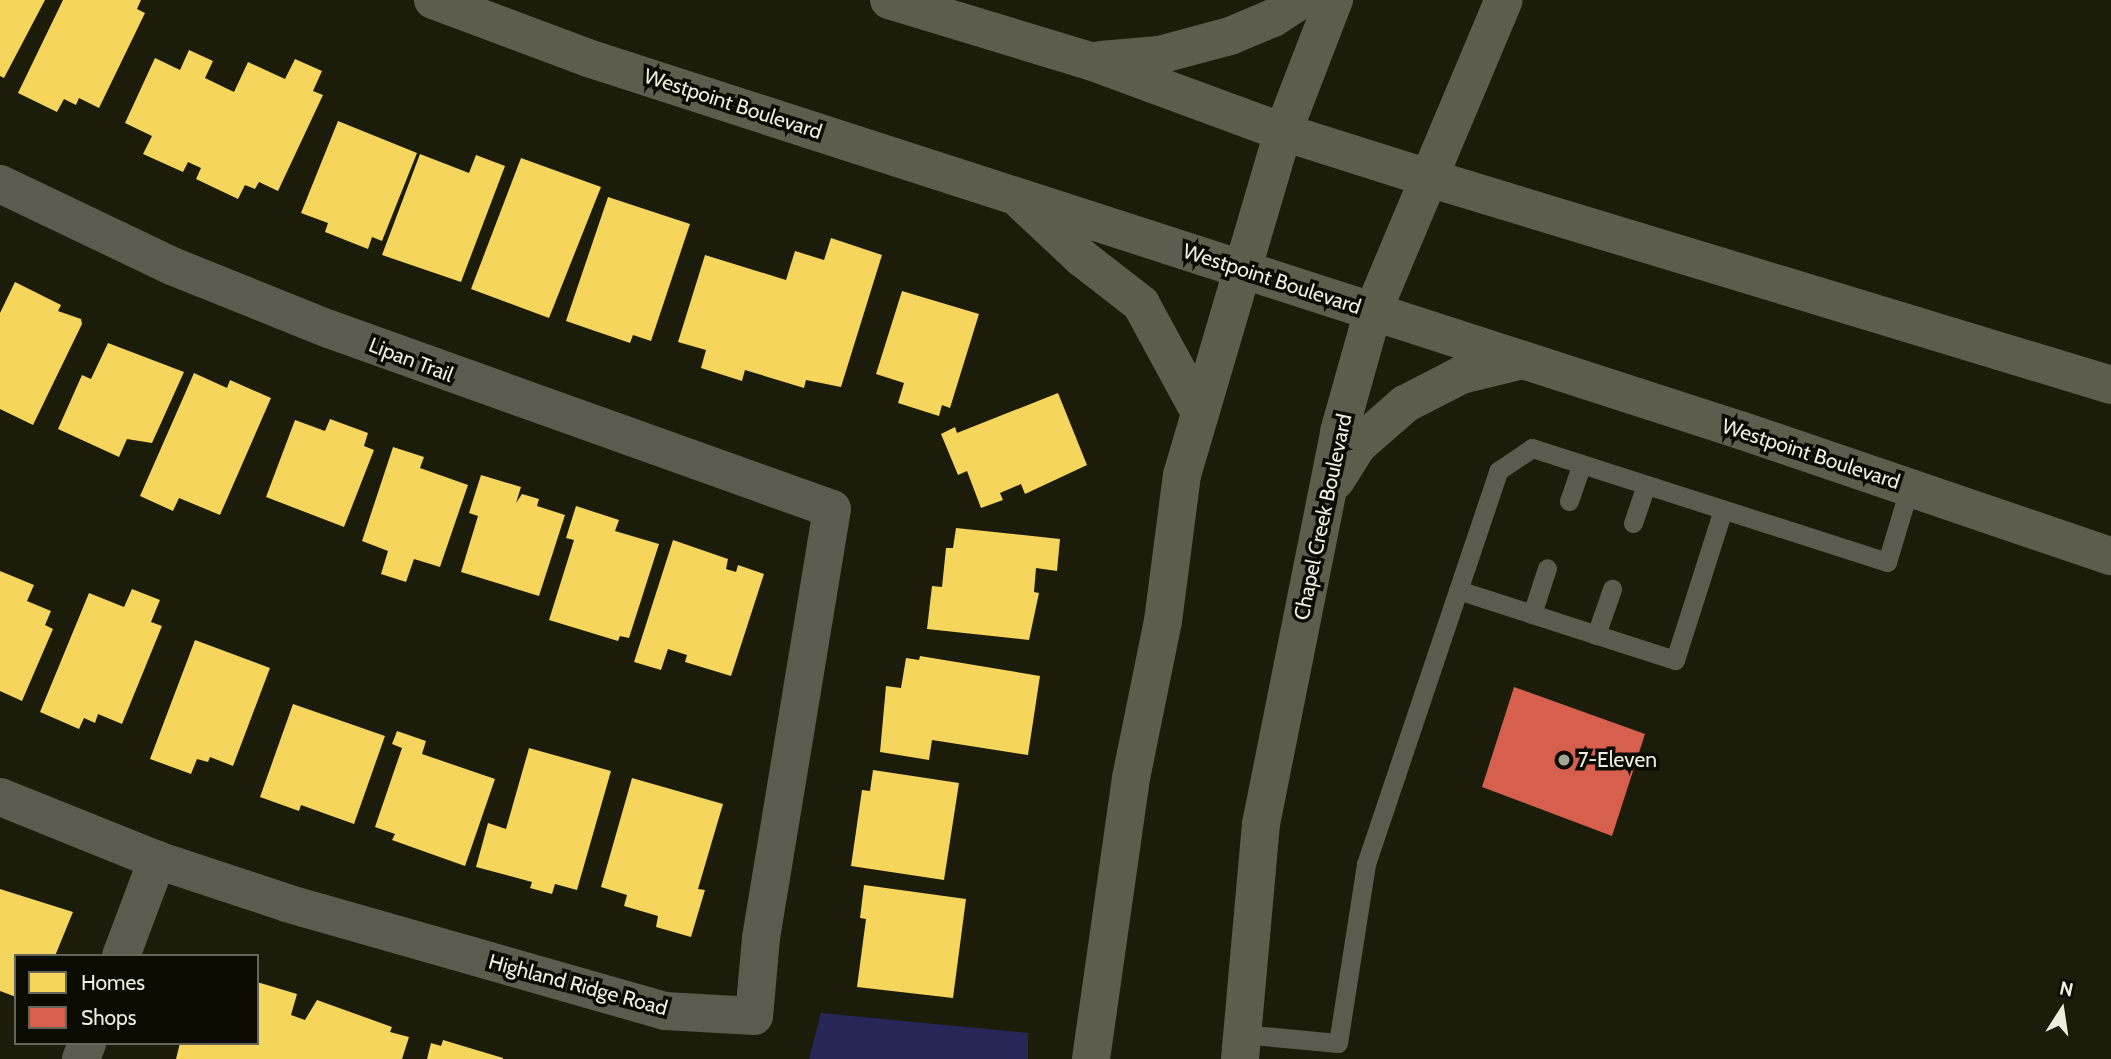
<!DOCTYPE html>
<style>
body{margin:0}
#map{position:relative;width:2111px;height:1059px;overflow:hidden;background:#1c1c0b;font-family:Cabin,sans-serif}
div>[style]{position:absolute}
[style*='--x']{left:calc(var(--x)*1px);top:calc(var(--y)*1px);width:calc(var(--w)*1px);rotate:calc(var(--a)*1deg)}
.green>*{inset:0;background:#262659}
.homes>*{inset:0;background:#f6d55c}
.shops>*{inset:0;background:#d6604d}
.lane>*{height:19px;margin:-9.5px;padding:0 9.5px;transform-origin:9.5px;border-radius:9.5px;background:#5b5b4e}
.street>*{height:38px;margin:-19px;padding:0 19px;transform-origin:19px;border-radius:19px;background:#5b5b4e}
.secondary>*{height:38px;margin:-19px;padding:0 19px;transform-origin:19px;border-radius:19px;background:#5d5d4d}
.dots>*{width:19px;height:19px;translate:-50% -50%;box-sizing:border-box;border:4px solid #0b0b02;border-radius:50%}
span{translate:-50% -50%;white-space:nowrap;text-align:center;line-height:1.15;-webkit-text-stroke:7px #0b0b02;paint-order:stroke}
.street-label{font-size:21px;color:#edeedd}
.poi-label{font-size:21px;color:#edeedd}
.left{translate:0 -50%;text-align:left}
.legend{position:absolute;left:14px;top:954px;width:245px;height:91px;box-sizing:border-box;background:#0b0b02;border:2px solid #65665a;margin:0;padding:9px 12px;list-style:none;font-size:21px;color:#edeedd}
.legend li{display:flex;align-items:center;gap:14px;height:35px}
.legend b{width:35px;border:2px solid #65665a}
.north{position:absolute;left:2027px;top:975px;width:70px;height:70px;-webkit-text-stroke:5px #0b0b02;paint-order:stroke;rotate:12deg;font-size:19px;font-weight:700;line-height:28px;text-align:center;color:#edeedd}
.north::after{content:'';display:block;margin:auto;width:24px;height:32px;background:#edeedd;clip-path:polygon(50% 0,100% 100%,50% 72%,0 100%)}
</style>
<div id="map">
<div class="green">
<div style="clip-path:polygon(821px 1013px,1028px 1033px,1028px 1059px,809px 1059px)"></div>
</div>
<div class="homes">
<div style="clip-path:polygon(0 0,45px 0,4px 78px,0 76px)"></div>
<div style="clip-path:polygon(63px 0,141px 0,137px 9px,145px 13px,99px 108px,79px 98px,76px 105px,64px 99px,57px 112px,18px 93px)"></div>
<div style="clip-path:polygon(189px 50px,213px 61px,205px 78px,234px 92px,248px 62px,285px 79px,295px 59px,322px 71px,313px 91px,323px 95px,278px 191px,259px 182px,255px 189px,245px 185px,238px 199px,196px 179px,201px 168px,188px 162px,183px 172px,143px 154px,152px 136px,125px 123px,155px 58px,180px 70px)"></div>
<div style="clip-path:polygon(338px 121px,417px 153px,382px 241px,372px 237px,368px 249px,325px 232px,328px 223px,301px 213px)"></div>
<div style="clip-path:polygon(420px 154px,469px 173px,476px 155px,505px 166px,461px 282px,382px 255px)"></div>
<div style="clip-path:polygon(521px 158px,601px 187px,549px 318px,471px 289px)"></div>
<div style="clip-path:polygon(608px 197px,690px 224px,651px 341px,633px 335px,630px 343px,566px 321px)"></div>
<div style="clip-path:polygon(831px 238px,882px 255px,841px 387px,806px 380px,804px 388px,745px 370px,742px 381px,701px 368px,706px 350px,678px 342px,705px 255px,786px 280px,795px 251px,824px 260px)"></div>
<div style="clip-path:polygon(15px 282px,61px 305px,58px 311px,81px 319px,82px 324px,33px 425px,0 409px,0 313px)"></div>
<div style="clip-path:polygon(902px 291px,979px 314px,950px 408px,942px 405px,939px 416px,898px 403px,904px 383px,876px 374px)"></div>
<div style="clip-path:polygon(108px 343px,184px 372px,152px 443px,127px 439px,119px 457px,58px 429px,82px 375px,91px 379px)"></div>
<div style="clip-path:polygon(194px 373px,227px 388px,230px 380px,271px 398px,220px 515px,179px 498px,173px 511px,140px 496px)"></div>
<div style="clip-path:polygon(1058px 393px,1087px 465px,1025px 494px,1021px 484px,1000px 493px,1003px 500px,981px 508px,967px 471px,958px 475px,941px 434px,955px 427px,957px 433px)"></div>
<div style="clip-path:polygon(330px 419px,368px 433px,364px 446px,374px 450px,344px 527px,266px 497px,295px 420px,325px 431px)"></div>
<div style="clip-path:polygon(393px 447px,424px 457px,420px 468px,468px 485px,440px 567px,414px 559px,406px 582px,381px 574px,388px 551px,362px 541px)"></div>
<div style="clip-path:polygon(481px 475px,521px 487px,516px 503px,522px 494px,539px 499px,537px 506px,565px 515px,539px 596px,461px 572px,478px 516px,469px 513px)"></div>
<div style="clip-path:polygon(576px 506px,619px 520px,615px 531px,659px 544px,629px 638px,620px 636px,618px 641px,549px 620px,574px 540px,566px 538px)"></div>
<div style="clip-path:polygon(956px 528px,1060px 539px,1057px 571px,1036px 568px,1034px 592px,1039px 593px,1029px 640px,927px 629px,932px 586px,942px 587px,946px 548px,953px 548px)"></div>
<div style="clip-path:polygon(673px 540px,728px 559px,726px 569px,736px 572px,738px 565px,764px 574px,731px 676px,685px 662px,687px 655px,668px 649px,661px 670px,634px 662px)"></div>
<div style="clip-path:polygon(0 571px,34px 585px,27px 601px,51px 611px,45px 625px,53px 629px,22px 701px,0 691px)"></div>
<div style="clip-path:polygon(132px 589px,160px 600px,151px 622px,162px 626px,122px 724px,98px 714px,95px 723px,84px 718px,79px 729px,40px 712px,89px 593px,124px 607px)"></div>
<div style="clip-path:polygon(195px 640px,270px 668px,233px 766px,210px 757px,208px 762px,197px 759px,191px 774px,150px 759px)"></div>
<div style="clip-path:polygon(920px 656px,1040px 676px,1028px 755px,932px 740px,929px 760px,880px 752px,886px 686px,901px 688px,906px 658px,919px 660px)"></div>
<div style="clip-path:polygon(293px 704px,385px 736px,354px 824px,301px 805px,299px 811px,260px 797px)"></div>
<div style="clip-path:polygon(397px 731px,426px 741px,422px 754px,495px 779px,465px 866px,392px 840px,395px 834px,375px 827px,402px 748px,392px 744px)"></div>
<div style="clip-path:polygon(529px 748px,611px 771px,577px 890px,555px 884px,552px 894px,530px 888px,532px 882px,476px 867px,488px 823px,506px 829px)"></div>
<div style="clip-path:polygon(873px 770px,959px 783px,944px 880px,851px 866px,862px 790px,870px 791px)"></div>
<div style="clip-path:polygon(632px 778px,723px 804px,698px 889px,705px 890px,691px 937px,656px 927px,658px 916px,624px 906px,627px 895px,601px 887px)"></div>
<div style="clip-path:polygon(864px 885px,966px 899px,953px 998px,857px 987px,866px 919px,860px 918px)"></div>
<div style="clip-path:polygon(0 889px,73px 912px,55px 956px,16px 956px,16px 997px,0 991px)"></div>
<div style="clip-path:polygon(257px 982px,297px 994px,291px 1015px,305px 1020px,317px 1000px,392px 1027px,390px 1032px,409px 1037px,402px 1059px,176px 1059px,180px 1043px,257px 1043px)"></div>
<div style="clip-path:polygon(443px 1040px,503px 1058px,503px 1059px,427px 1059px,431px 1043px,441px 1046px)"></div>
</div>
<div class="shops">
<div style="clip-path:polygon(1514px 687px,1645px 734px,1612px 836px,1482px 787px)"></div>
</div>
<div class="lane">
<div style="--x:1569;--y:501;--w:39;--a:-71"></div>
<div style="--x:1633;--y:523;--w:40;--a:-71.1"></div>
<div style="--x:1458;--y:590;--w:228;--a:17.9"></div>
<div style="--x:1675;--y:660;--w:157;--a:-72.3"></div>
<div style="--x:1532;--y:614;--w:48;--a:-71.9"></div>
<div style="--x:1596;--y:635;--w:49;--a:-70.8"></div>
<div style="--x:1241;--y:1034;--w:97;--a:5.3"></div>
<div style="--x:1338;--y:1043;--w:181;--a:-81.1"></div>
<div style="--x:1366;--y:864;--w:415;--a:-71.4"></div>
<div style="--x:1498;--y:471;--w:41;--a:-34.1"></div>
<div style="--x:1532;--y:448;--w:373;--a:17.8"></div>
<div style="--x:1887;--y:562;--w:79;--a:-73.2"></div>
</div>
<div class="street">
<div style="--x:0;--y:184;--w:191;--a:25.5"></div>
<div style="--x:172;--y:266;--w:169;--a:21.9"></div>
<div style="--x:329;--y:329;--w:534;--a:19.69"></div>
<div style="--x:832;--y:509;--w:435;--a:99.4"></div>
<div style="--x:761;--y:938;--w:78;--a:95.1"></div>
<div style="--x:754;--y:1016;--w:89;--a:-176.8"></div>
<div style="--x:665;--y:1011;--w:393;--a:-164.1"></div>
<div style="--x:287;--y:903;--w:137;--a:-161.7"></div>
<div style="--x:157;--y:860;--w:169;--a:-158.1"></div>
<div style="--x:121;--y:956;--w:103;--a:-69.4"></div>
<div style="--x:81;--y:1059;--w:17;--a:-69"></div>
</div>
<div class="secondary">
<div style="--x:433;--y:0;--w:165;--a:20.5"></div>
<div style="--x:588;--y:58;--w:1211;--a:17.9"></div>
<div style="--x:1740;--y:430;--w:392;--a:18.8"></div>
<div style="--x:889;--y:0;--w:210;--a:16.9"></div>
<div style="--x:1090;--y:61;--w:206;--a:20.2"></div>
<div style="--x:1283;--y:132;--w:153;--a:17.5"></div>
<div style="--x:1429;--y:178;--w:713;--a:16.88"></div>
<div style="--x:1101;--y:60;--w:58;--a:-4.9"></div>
<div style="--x:1159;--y:55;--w:73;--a:-15"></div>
<div style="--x:1230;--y:36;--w:47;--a:-22.7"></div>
<div style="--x:1273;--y:18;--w:33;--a:-33"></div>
<div style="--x:1021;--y:201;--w:83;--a:43.1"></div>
<div style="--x:1082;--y:258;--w:75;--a:37.9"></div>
<div style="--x:1141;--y:304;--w:119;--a:61.5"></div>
<div style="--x:1336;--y:480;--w:40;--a:-58"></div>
<div style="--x:1357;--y:446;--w:64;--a:-41.2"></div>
<div style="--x:1405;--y:404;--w:63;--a:-27.4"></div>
<div style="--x:1461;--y:375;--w:64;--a:-13.6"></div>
<div style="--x:1091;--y:1059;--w:284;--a:-81.9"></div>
<div style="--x:1131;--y:778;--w:160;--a:-78.5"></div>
<div style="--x:1163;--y:621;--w:147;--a:-82.6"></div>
<div style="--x:1182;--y:475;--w:358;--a:-73.6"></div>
<div style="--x:1283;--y:132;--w:142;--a:-68.9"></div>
<div style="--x:1240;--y:1059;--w:236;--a:-84.9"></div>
<div style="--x:1261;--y:824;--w:400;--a:-78.7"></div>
<div style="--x:1339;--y:432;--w:126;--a:-74.3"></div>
<div style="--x:1373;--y:311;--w:337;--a:-67.2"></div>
</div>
<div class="dots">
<div style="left:1564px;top:760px;background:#a4a494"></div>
</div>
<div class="street-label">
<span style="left:733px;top:104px;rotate:18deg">Westpoint Boulevard</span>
<span style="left:1272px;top:279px;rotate:18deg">Westpoint Boulevard</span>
<span style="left:411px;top:360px;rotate:21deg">Lipan Trail</span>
<span style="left:1811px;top:454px;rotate:18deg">Westpoint Boulevard</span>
<span style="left:1323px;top:517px;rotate:-78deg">Chapel Creek Boulevard</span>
<span style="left:578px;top:985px;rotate:15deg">Highland Ridge Road</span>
</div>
<div class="poi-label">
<span class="left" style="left:1578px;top:760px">7-Eleven</span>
</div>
<ul class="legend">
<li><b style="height:19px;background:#f6d55c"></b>Homes</li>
<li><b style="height:19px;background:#d6604d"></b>Shops</li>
</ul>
<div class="north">N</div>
</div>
